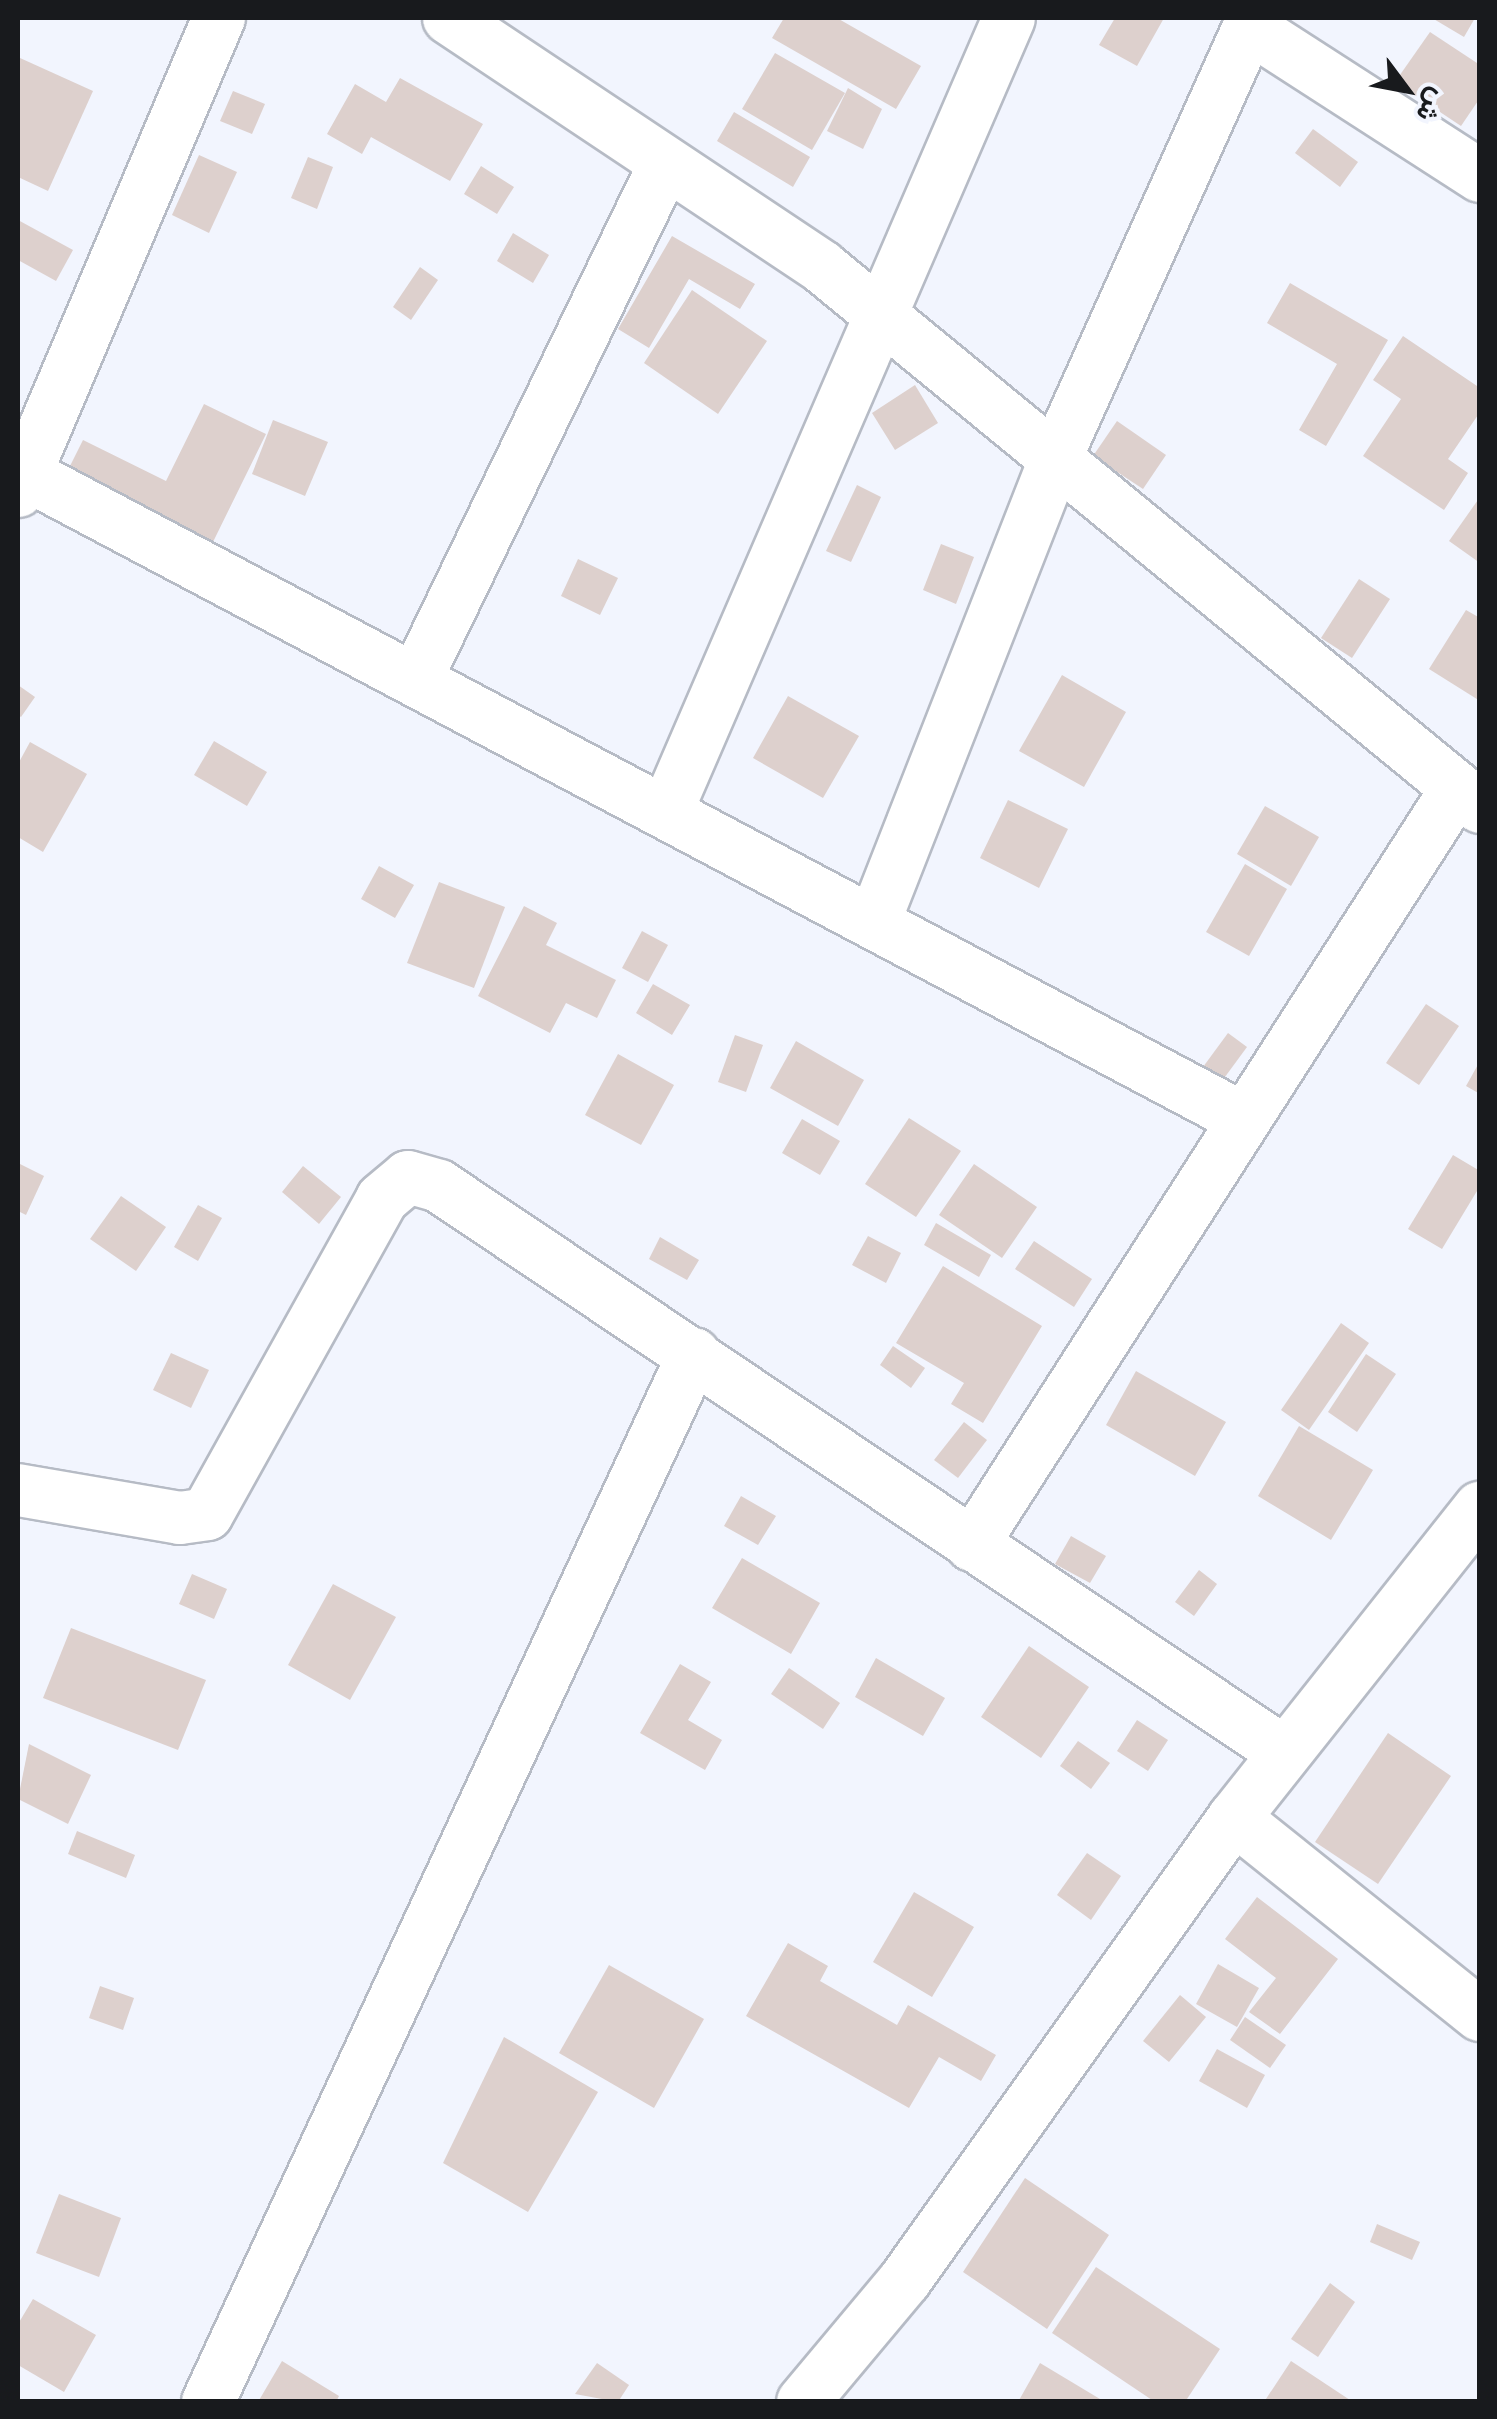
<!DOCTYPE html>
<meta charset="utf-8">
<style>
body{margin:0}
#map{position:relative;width:1497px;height:2419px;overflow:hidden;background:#f2f5fe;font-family:"Golos Text",Vazirmatn,sans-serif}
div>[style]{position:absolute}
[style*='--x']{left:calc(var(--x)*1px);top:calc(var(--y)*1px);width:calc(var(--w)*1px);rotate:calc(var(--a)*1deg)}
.building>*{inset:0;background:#ddd0cd}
.roads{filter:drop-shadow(2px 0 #b6bbc5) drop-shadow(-2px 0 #b6bbc5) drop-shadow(0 2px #b6bbc5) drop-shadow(0 -2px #b6bbc5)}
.minor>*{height:52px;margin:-26px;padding:0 26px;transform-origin:26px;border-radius:26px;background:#fff}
span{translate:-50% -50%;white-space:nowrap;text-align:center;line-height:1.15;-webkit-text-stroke:8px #f2f5fe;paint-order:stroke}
.frame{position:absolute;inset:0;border:20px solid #181a1d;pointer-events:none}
.north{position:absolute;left:1357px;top:40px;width:100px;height:100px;-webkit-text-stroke:8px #f2f5fe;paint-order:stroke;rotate:122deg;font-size:28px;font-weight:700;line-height:40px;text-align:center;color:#181a1d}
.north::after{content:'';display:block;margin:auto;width:35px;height:45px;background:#181a1d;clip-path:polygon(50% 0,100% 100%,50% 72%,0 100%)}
</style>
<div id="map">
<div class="building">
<div style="clip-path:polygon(784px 18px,837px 18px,921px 66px,896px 109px,772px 38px)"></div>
<div style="clip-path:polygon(1115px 18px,1164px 18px,1137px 66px,1099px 45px)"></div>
<div style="clip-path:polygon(1432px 18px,1475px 18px,1464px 37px)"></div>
<div style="clip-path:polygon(1430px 32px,1480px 65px,1480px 98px,1461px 126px,1395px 82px)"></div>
<div style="clip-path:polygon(775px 53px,845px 93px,812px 150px,742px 109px)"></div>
<div style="clip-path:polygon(20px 58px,93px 91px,48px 191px,18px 177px)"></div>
<div style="clip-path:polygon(400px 78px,483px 124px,450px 181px,371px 137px,362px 154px,327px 134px,355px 84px,386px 102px)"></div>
<div style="clip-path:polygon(848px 88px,882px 109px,863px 149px,827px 131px)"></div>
<div style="clip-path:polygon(233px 91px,265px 104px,252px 134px,220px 121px)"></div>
<div style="clip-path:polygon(734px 112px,810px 157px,793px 187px,717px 141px)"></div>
<div style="clip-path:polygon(1313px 129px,1358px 162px,1340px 187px,1295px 153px)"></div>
<div style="clip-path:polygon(199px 155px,237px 172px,209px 233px,172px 215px)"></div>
<div style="clip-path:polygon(308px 157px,333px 167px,317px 209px,291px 198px)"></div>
<div style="clip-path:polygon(481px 166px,514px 187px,497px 214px,464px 194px)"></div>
<div style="clip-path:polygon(18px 220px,73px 250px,56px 281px,18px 260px)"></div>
<div style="clip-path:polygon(513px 233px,549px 255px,533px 283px,497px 261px)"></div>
<div style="clip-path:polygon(672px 236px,755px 284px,740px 309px,689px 279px,649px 348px,618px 329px)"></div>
<div style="clip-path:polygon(420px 267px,438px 280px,411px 320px,393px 307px)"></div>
<div style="clip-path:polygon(1290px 283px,1388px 340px,1326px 446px,1299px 430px,1337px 364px,1267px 323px)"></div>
<div style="clip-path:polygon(692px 290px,767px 341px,718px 414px,644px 363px)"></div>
<div style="clip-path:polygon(1403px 336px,1480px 388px,1480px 412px,1448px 459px,1468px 473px,1444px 510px,1363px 456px,1401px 399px,1373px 380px)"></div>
<div style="clip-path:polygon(915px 385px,938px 423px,895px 450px,872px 413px)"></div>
<div style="clip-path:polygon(204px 404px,266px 434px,213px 542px,67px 472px,83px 440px,166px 481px)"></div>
<div style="clip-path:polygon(273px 420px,328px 442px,305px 496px,252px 474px)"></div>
<div style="clip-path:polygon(1117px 421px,1166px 455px,1143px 489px,1093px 456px)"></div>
<div style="clip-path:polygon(857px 485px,881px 497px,851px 562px,826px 551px)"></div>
<div style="clip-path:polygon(1480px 497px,1480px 563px,1449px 541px)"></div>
<div style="clip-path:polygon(941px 544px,974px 557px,956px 604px,923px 590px)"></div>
<div style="clip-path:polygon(578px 559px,618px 578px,600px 615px,561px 596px)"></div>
<div style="clip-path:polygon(1359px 579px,1390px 599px,1352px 658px,1321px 638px)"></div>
<div style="clip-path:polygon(1466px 610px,1480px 618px,1480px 701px,1429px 669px)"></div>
<div style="clip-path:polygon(1062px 675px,1126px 712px,1084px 787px,1019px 751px)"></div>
<div style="clip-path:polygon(18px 685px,35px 697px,21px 717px,18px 715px)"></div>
<div style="clip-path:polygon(788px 696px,859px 736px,823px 798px,753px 758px)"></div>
<div style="clip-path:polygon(214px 741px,267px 772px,247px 806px,194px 775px)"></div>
<div style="clip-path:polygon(30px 742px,87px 774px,43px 852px,18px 837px,18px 764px)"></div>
<div style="clip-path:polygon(1008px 800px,1068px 829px,1039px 888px,980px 858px)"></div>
<div style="clip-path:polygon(1265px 806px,1319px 837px,1291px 886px,1237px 854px)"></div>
<div style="clip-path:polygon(1245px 864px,1287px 889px,1249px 956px,1206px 932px)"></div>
<div style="clip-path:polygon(379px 866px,414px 885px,395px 918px,361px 899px)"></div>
<div style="clip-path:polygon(439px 882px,505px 907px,474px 988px,407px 963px)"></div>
<div style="clip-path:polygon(524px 906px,557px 923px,546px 945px,616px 980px,597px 1018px,566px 1003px,550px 1033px,478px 996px)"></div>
<div style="clip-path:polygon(642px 931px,668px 945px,648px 982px,622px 968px)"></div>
<div style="clip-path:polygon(653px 984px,690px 1005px,672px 1035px,636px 1013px)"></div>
<div style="clip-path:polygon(1426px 1004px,1459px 1026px,1419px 1085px,1386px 1063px)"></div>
<div style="clip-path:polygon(1228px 1033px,1247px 1047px,1222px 1081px,1203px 1067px)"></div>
<div style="clip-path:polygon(735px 1035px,763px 1045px,746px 1092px,718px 1082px)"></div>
<div style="clip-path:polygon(796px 1041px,864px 1080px,838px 1126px,770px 1088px)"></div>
<div style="clip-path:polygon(618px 1054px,674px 1085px,641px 1145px,585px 1115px)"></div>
<div style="clip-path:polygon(1480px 1061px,1480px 1094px,1466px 1086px)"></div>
<div style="clip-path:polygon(909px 1118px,961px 1151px,916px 1217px,865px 1184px)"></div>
<div style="clip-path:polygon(802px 1119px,840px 1141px,820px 1175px,782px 1153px)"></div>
<div style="clip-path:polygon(1453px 1155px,1480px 1171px,1480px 1186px,1442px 1249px,1408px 1229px)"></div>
<div style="clip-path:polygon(18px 1163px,44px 1176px,26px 1215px,18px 1211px)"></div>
<div style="clip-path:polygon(974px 1164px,1037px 1207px,1002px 1258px,939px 1215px)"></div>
<div style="clip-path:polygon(303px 1166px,341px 1197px,319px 1224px,282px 1192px)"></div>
<div style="clip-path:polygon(121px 1196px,166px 1227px,136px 1271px,90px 1239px)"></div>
<div style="clip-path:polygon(198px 1205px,222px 1218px,198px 1261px,174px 1247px)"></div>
<div style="clip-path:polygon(936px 1223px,991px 1255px,979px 1277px,924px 1245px)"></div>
<div style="clip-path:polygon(868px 1236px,901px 1253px,886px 1283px,852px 1265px)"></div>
<div style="clip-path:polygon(660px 1237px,699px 1260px,687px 1280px,649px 1259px)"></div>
<div style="clip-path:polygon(1034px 1241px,1092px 1279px,1074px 1307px,1015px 1269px)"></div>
<div style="clip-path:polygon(943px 1266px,1042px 1326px,983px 1423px,951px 1404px,964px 1383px,896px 1343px)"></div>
<div style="clip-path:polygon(1341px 1323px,1369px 1343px,1309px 1430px,1281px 1410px)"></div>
<div style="clip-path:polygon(893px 1346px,925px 1368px,911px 1388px,880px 1365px)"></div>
<div style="clip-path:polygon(171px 1353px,209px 1370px,191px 1408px,153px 1390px)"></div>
<div style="clip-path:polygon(1366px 1354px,1396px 1374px,1357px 1432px,1328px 1412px)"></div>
<div style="clip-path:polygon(1136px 1371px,1226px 1422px,1195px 1476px,1106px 1425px)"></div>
<div style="clip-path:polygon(964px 1422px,987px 1440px,958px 1478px,934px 1460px)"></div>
<div style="clip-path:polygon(1299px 1426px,1373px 1470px,1331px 1540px,1258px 1496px)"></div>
<div style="clip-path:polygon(741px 1496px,776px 1516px,758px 1545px,724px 1526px)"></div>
<div style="clip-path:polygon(1071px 1536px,1106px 1556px,1090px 1583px,1055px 1564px)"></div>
<div style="clip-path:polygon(742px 1558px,820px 1603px,791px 1654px,712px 1608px)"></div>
<div style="clip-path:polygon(1199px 1570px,1217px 1584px,1194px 1616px,1175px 1602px)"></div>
<div style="clip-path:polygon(192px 1574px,227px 1589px,214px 1619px,179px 1604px)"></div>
<div style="clip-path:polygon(333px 1584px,396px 1617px,350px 1700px,288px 1665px)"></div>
<div style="clip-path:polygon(71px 1628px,206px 1680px,178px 1750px,43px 1698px)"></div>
<div style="clip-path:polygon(1029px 1646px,1089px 1687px,1041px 1758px,981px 1717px)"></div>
<div style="clip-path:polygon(876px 1658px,945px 1698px,923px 1736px,855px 1697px)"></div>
<div style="clip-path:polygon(680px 1664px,711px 1682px,688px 1720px,722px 1740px,705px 1770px,640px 1733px)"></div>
<div style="clip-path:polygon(789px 1668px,840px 1703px,823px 1729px,771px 1694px)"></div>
<div style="clip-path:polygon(1137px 1720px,1168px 1740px,1148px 1771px,1117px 1751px)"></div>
<div style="clip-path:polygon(1388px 1733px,1451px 1776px,1378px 1884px,1315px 1842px)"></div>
<div style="clip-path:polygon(1078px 1741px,1110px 1763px,1091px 1789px,1060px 1766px)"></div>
<div style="clip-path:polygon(29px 1744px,91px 1775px,68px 1824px,18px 1799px)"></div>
<div style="clip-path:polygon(77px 1831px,135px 1855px,126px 1878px,68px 1854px)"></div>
<div style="clip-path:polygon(1087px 1853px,1121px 1876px,1091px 1920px,1057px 1895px)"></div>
<div style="clip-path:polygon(914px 1892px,974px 1927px,932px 1997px,873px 1962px)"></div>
<div style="clip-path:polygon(1257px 1897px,1338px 1959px,1280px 2034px,1249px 2012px,1276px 1978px,1225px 1939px)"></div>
<div style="clip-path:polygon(788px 1943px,828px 1966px,820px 1981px,897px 2025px,908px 2005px,996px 2055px,981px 2081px,939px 2057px,909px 2108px,746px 2016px)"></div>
<div style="clip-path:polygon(1218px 1964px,1259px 1988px,1237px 2027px,1196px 2004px)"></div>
<div style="clip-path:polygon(609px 1965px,704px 2019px,654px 2108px,559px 2053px)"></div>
<div style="clip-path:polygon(100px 1986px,134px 1998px,123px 2030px,89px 2018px)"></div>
<div style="clip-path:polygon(1180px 1995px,1206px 2017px,1169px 2062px,1143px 2041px)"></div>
<div style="clip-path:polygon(1245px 2017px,1286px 2045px,1270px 2068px,1230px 2040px)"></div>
<div style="clip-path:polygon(504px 2037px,598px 2092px,528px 2212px,443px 2163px)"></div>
<div style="clip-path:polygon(1217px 2049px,1265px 2075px,1247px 2108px,1199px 2081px)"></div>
<div style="clip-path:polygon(1025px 2178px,1109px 2235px,1047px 2329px,963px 2272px)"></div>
<div style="clip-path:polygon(59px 2194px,121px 2218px,99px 2277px,36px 2253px)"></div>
<div style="clip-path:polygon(1377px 2224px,1420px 2242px,1412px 2260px,1370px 2242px)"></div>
<div style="clip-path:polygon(1096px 2267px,1220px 2349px,1185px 2402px,1155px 2402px,1052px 2333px)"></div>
<div style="clip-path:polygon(1330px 2283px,1355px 2302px,1318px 2357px,1291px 2339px)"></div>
<div style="clip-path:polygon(33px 2299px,96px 2335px,64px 2392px,18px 2365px,18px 2324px)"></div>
<div style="clip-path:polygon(282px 2361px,339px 2396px,336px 2402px,258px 2402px)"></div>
<div style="clip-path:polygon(1291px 2361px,1353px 2402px,1264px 2402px)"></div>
<div style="clip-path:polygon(597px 2363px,629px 2385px,618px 2402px,575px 2394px)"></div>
<div style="clip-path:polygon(1040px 2363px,1105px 2402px,1018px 2402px)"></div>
</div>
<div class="roads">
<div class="minor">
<div style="--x:449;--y:18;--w:448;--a:33.7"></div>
<div style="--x:822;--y:267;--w:851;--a:39.37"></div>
<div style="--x:1249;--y:27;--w:275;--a:32.8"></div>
<div style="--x:18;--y:470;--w:1387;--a:27.9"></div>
<div style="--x:18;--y:491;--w:514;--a:-66.98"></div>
<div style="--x:417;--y:677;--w:570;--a:-64.2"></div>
<div style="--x:668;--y:808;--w:860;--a:-66.65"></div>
<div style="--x:874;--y:922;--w:497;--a:-68.6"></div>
<div style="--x:1055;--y:459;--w:483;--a:-65.8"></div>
<div style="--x:18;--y:1490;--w:164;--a:9.8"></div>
<div style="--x:180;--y:1518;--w:27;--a:-8"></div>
<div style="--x:207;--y:1514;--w:360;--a:-60.9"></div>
<div style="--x:382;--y:1199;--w:34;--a:-40"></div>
<div style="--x:408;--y:1177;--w:32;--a:16"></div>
<div style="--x:439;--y:1186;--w:1018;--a:33.83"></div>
<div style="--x:972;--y:1545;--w:897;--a:-57.34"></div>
<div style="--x:1234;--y:1818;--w:315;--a:38.7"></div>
<div style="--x:208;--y:2402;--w:1155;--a:-65.12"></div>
<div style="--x:803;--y:2402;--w:159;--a:-50.1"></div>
<div style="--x:905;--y:2280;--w:567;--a:-54.54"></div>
<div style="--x:1234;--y:1818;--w:396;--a:-51.6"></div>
</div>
</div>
<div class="frame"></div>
<div class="north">ش</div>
</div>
